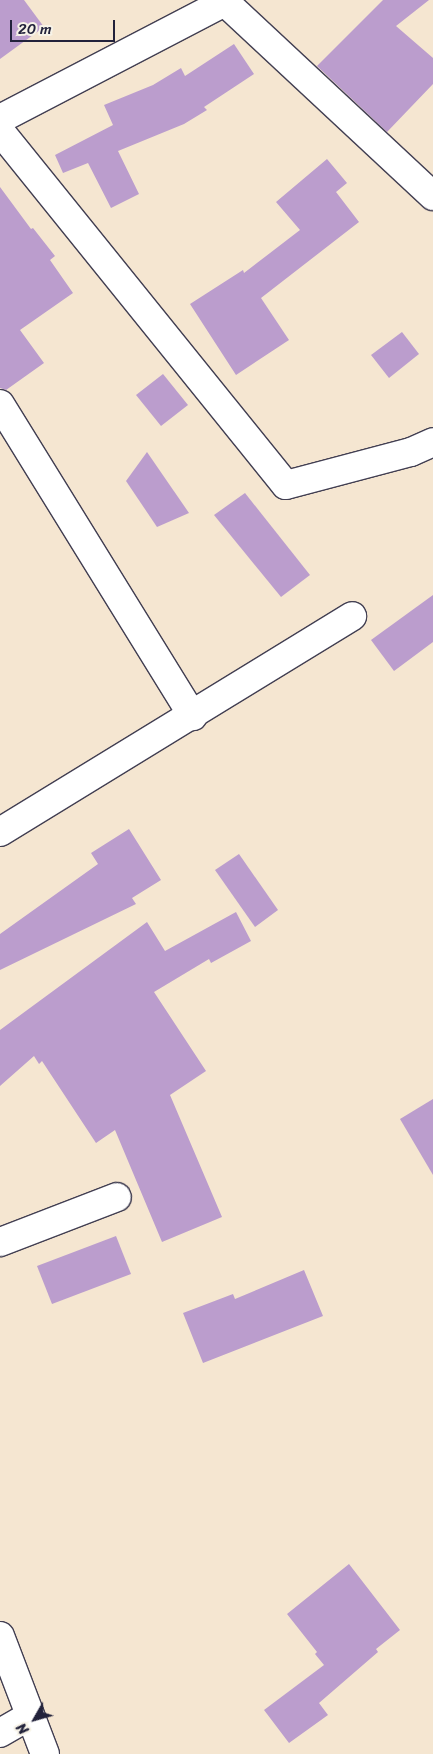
<!DOCTYPE html>
<style>
body{margin:0}
#map{position:relative;width:433px;height:1754px;overflow:hidden;background:#f5e6d1;font-family:Sriracha,sans-serif}
div>[style]{position:absolute}
[style*='--x']{left:calc(var(--x)*1px);top:calc(var(--y)*1px);width:calc(var(--w)*1px);rotate:calc(var(--a)*1deg)}
.building>*{inset:0;background:#bb9dcd}
.roads{filter:drop-shadow(1px 0 #423f52) drop-shadow(-1px 0 #423f52) drop-shadow(0 1px #423f52) drop-shadow(0 -1px #423f52)}
.minor>*{height:28px;margin:-14px;padding:0 14px;transform-origin:14px;border-radius:14px;background:#fff}
span{translate:-50% -50%;white-space:nowrap;text-align:center;line-height:1.15;-webkit-text-stroke:4px #f7f3e8;paint-order:stroke}
.north{position:absolute;left:10px;top:1694px;width:50px;height:50px;-webkit-text-stroke:4px #f7f3e8;paint-order:stroke;rotate:232deg;font-size:14px;font-weight:700;line-height:20px;text-align:center;color:#22223b}
.north::after{content:'';display:block;margin:auto;width:18px;height:22px;background:#22223b;clip-path:polygon(50% 0,100% 100%,50% 72%,0 100%)}
.scale{position:absolute;left:10px;top:20px;width:105px;height:22px;box-sizing:border-box;border:2px solid #22223b;border-top:0;padding-left:6px;font-size:15px;line-height:18px;white-space:nowrap;color:#22223b;-webkit-text-stroke:4px #f7f3e8;paint-order:stroke}
</style>
<div id="map">
<div class="building">
<div style="clip-path:polygon(0 0,24px 0,44px 27px,0 59px)"></div>
<div style="clip-path:polygon(383px 0,429px 0,396px 26px,433px 58px,433px 84px,387px 132px,317px 66px)"></div>
<div style="clip-path:polygon(234px 44px,254px 74px,204px 107px,207px 110px,184px 124px,118px 151px,139px 194px,111px 208px,88px 163px,63px 173px,55px 155px,113px 125px,104px 105px,153px 85px,181px 68px,185px 76px)"></div>
<div style="clip-path:polygon(327px 159px,347px 183px,336px 192px,359px 222px,261px 298px,289px 340px,236px 375px,190px 304px,243px 270px,244px 273px,300px 230px,276px 202px)"></div>
<div style="clip-path:polygon(0 187px,31px 229px,33px 228px,55px 256px,50px 260px,73px 293px,20px 330px,44px 363px,6px 390px,0 388px)"></div>
<div style="clip-path:polygon(402px 332px,419px 354px,389px 378px,371px 355px)"></div>
<div style="clip-path:polygon(163px 374px,188px 405px,161px 426px,136px 395px)"></div>
<div style="clip-path:polygon(147px 452px,189px 513px,157px 527px,126px 481px)"></div>
<div style="clip-path:polygon(245px 493px,310px 575px,281px 597px,214px 515px)"></div>
<div style="clip-path:polygon(433px 595px,433px 642px,394px 671px,371px 640px)"></div>
<div style="clip-path:polygon(129px 829px,161px 880px,132px 898px,136px 904px,0 970px,0 934px,98px 864px,91px 853px)"></div>
<div style="clip-path:polygon(239px 854px,278px 910px,255px 927px,215px 870px)"></div>
<div style="clip-path:polygon(236px 912px,251px 941px,211px 963px,209px 959px,154px 992px,206px 1071px,170px 1095px,222px 1217px,162px 1242px,115px 1130px,96px 1143px,42px 1061px,39px 1064px,34px 1056px,0 1086px,0 1030px,147px 922px,165px 951px)"></div>
<div style="clip-path:polygon(433px 1099px,433px 1175px,400px 1119px)"></div>
<div style="clip-path:polygon(116px 1236px,131px 1274px,52px 1304px,37px 1266px)"></div>
<div style="clip-path:polygon(304px 1270px,323px 1316px,203px 1363px,183px 1313px,233px 1294px,235px 1299px)"></div>
<div style="clip-path:polygon(349px 1564px,400px 1630px,376px 1649px,378px 1652px,319px 1703px,328px 1715px,289px 1743px,264px 1710px,324px 1665px,315px 1654px,317px 1652px,287px 1614px)"></div>
</div>
<div class="roads">
<div class="minor">
<div style="--x:226;--y:3;--w:283;--a:43"></div>
<div style="--x:0;--y:119;--w:258;--a:-27.5"></div>
<div style="--x:0;--y:131;--w:455;--a:51.1"></div>
<div style="--x:286;--y:485;--w:129;--a:-14.8"></div>
<div style="--x:411;--y:452;--w:24;--a:-24"></div>
<div style="--x:0;--y:404;--w:367;--a:58.3"></div>
<div style="--x:0;--y:832;--w:413;--a:-31.5"></div>
<div style="--x:0;--y:1242;--w:125;--a:-21"></div>
<div style="--x:0;--y:1636;--w:126;--a:69.1"></div>
<div style="--x:0;--y:1733;--w:34;--a:-30"></div>
</div>
</div>
<div class="north">N</div>
<div class="scale">20 m</div>
</div>
